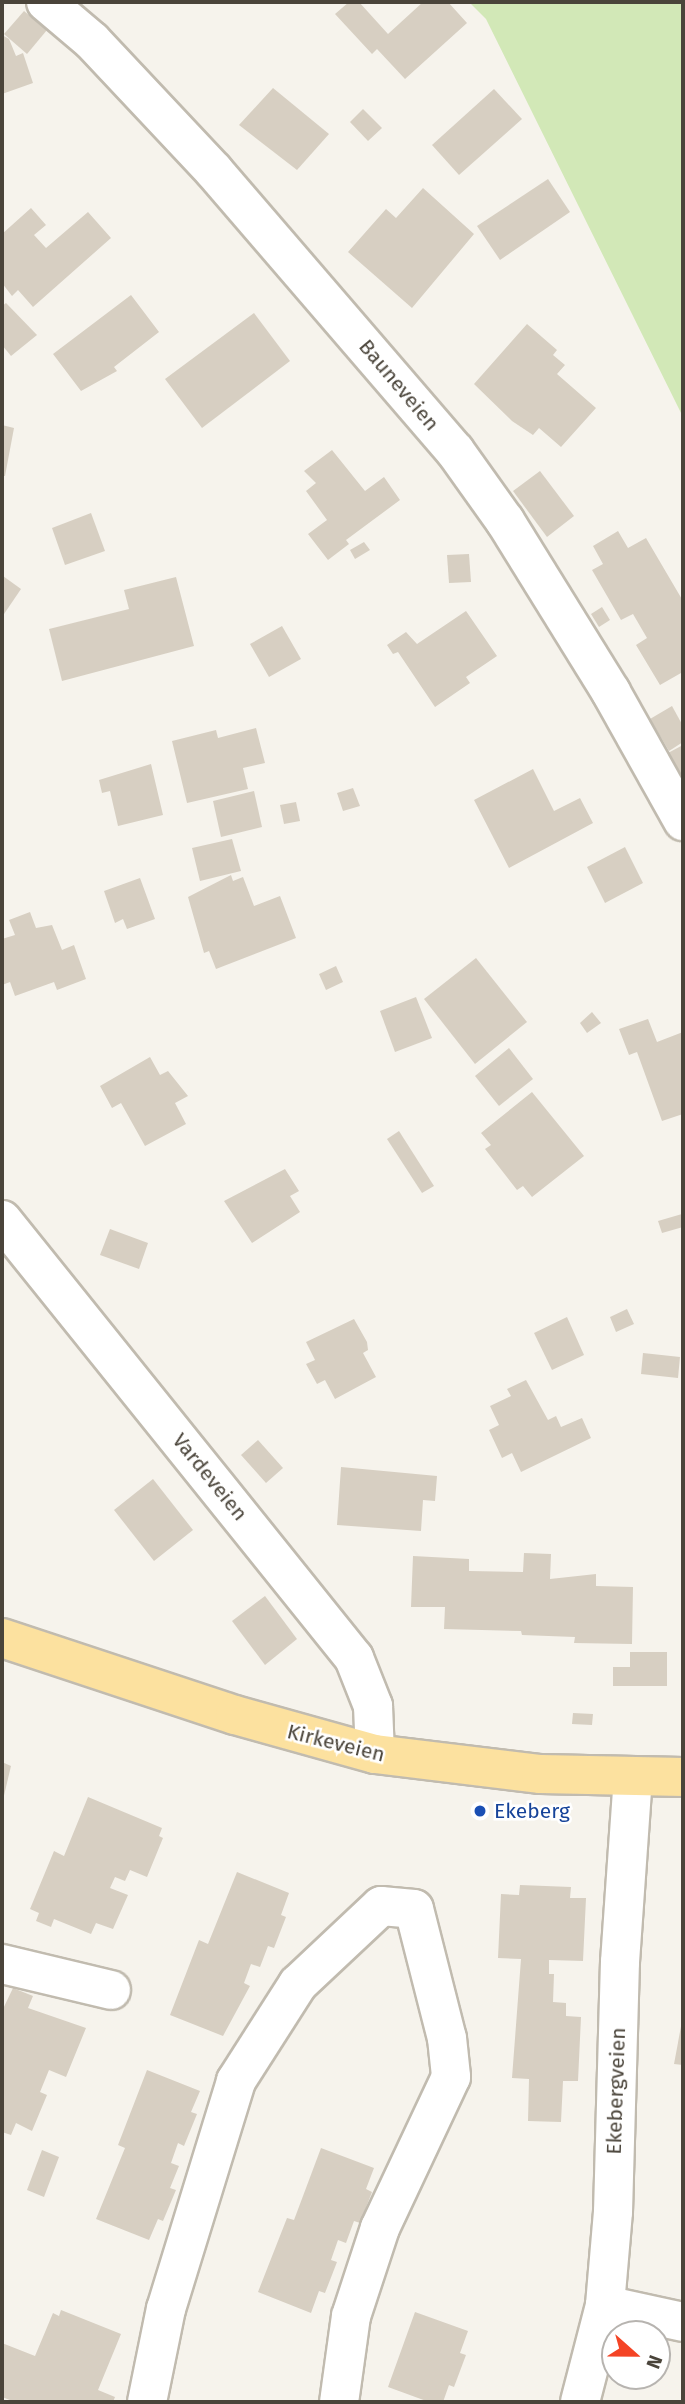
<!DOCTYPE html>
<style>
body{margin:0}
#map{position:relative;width:685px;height:2404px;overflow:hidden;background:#f6f3ec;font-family:"Fira Sans",sans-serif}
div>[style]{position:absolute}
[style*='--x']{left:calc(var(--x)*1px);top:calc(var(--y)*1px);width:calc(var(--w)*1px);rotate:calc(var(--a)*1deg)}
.green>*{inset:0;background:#d2e8b7}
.building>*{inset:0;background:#d7cfc2}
.roads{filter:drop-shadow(2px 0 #c1bbaf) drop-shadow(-2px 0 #c1bbaf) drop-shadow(0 2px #c1bbaf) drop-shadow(0 -2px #c1bbaf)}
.minor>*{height:38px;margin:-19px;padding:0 19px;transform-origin:19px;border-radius:19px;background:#fff}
.major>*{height:38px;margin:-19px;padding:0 19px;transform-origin:19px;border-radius:19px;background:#fce19f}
.dots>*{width:19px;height:19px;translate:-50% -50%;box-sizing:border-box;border:4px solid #fff;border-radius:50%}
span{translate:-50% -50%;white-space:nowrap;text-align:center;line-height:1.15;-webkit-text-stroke:5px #fff;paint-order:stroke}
.street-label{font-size:21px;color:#4a443a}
.transit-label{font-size:21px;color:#164399}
.left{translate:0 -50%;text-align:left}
.frame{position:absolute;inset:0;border:4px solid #4a443a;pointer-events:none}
.north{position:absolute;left:601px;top:2320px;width:70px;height:70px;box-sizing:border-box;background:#fff;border:2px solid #b7b4b0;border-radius:50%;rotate:111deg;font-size:19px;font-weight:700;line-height:28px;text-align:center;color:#4a443a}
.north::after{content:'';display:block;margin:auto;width:24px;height:32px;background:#f44425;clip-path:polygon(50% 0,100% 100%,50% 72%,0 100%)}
</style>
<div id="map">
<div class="green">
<div style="clip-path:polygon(469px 2px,683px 2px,683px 417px,486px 19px)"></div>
</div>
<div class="building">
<div style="clip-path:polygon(349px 2px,359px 2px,388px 34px,423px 2px,448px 2px,467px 23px,405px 79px,377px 49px,372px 54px,335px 14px)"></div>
<div style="clip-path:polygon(24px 11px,47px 30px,27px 54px,4px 34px)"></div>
<div style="clip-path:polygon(2px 35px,9px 39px,16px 56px,23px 53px,33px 83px,2px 94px)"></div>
<div style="clip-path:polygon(273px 88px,329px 134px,297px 170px,239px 125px)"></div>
<div style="clip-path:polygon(494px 89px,522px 119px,459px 175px,432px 145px)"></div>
<div style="clip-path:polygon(363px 109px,382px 128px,368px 141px,350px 122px)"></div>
<div style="clip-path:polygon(548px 179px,570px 212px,500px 260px,477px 226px)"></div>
<div style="clip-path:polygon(423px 188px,474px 234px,412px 308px,348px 252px,386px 209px,396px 218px)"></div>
<div style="clip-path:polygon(31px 208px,46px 225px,34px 235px,46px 248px,88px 212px,111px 238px,33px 307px,18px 290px,12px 296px,2px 283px,2px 234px)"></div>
<div style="clip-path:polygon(131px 295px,159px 332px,114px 367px,117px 371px,81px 391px,53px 354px)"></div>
<div style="clip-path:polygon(6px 303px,37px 335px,11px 356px,2px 345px,2px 306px)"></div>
<div style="clip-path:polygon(254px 313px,290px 361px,202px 428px,165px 379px)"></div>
<div style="clip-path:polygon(527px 324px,557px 350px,553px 355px,565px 365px,557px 374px,596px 408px,561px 447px,539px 428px,533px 435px,512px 421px,474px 384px)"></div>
<div style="clip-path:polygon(2px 425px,14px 428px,5px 476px,2px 476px)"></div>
<div style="clip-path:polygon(332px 450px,365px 491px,384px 477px,400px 500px,346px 540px,349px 544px,328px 560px,308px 534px,327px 520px,306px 491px,316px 483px,304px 471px)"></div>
<div style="clip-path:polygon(540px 471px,574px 516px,547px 537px,513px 491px)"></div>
<div style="clip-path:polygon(91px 513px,105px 551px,65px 565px,52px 528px)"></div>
<div style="clip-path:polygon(618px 531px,628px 548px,646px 538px,683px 601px,683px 677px,681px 673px,660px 685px,636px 645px,647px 638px,633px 614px,621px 620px,592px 570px,603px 564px,593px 546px)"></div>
<div style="clip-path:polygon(364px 542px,370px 550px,355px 559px,350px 550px)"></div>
<div style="clip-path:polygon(469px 554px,471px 582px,449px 583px,447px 555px)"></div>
<div style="clip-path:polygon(3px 576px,21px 589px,2px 617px,2px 578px)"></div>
<div style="clip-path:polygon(176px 577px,194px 646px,62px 681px,49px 629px,129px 609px,124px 590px)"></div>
<div style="clip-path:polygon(602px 607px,610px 620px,599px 627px,591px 614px)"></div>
<div style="clip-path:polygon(466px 611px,497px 656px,466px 677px,470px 683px,435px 707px,398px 652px,393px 654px,387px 645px,406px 632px,417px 644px)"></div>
<div style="clip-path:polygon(282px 626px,301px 659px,269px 677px,250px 644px)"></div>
<div style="clip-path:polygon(672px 706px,683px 726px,683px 742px,669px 751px,650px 719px)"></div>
<div style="clip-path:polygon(256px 728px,265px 763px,243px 768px,248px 789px,187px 803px,172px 741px,216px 730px,218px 738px)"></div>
<div style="clip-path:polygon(683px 745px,683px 779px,668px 753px)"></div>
<div style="clip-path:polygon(151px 764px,163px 815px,118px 826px,110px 791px,102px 793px,99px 780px)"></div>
<div style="clip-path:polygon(533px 769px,554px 811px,580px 798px,593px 823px,509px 868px,474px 800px)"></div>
<div style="clip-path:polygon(353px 788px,360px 806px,343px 811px,337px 793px)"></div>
<div style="clip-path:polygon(254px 791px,262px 827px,221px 837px,213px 801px)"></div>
<div style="clip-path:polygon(296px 802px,300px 821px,284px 824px,280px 805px)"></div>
<div style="clip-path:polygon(232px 839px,241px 871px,200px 881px,192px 848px)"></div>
<div style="clip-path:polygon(625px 847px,643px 883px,605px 903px,587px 867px)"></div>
<div style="clip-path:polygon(231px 875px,233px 881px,243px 877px,254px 906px,280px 896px,296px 938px,216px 969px,209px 951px,204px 953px,188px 897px)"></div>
<div style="clip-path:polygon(140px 878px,155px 919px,127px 929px,123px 919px,115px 923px,104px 891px)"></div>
<div style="clip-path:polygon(30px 912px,36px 928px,52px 925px,62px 950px,74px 945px,86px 979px,57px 990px,54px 982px,15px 996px,10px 982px,2px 985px,2px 939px,15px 935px,9px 920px)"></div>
<div style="clip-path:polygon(476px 958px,527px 1022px,475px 1064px,424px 999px)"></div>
<div style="clip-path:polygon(336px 966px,343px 982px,326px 990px,319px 974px)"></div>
<div style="clip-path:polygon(416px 997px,432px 1038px,395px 1052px,380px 1011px)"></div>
<div style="clip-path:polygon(592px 1012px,601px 1023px,587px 1033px,580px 1023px)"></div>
<div style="clip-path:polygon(648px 1019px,657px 1042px,683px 1032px,683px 1114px,662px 1121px,637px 1052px,629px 1055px,619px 1029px)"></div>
<div style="clip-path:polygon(509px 1048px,533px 1079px,499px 1106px,475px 1076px)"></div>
<div style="clip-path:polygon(150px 1057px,160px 1075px,168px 1071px,188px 1096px,175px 1103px,186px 1124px,145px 1146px,121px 1103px,112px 1108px,100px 1086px)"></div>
<div style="clip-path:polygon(532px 1092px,584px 1156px,532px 1197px,523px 1186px,517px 1190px,485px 1149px,491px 1145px,481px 1133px)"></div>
<div style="clip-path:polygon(399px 1131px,434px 1186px,422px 1193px,387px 1139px)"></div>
<div style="clip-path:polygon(285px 1169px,299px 1191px,290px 1196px,300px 1212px,252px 1243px,224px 1201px)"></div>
<div style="clip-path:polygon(682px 1214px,683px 1227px,662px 1233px,658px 1221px)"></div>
<div style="clip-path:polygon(110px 1229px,148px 1243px,139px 1269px,100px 1255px)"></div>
<div style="clip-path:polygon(627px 1309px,634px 1324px,616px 1332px,610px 1317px)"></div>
<div style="clip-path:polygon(567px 1317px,584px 1355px,552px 1370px,534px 1333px)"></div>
<div style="clip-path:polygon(354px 1319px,367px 1342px,368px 1350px,363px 1353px,376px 1377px,335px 1399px,325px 1380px,317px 1384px,306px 1364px,315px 1360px,306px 1342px)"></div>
<div style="clip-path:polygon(643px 1353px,680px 1357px,678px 1378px,641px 1374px)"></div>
<div style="clip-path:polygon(526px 1380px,548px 1420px,556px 1416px,561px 1427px,582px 1418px,591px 1438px,521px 1472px,512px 1453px,502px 1458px,489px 1430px,499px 1425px,490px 1406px,511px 1396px,507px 1389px)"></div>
<div style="clip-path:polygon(258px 1440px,283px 1468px,266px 1483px,241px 1455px)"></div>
<div style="clip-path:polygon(341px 1467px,437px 1476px,435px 1501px,423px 1500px,421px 1531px,337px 1525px)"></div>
<div style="clip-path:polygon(153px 1479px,193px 1530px,154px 1561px,114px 1510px)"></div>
<div style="clip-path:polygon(524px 1553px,551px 1554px,550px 1579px,596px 1574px,596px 1586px,633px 1587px,632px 1644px,574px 1643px,575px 1637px,522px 1635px,521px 1631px,444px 1629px,445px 1607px,411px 1607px,413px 1556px,469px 1559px,469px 1571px,523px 1572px)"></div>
<div style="clip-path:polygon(265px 1596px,297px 1639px,265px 1665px,232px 1621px)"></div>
<div style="clip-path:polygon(630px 1652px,667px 1652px,667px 1686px,613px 1686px,613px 1667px,630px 1667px)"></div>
<div style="clip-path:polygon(573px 1713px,593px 1714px,592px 1725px,572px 1724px)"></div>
<div style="clip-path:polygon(2px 1762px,11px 1766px,2px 1804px)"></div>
<div style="clip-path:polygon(88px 1797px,162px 1828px,159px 1836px,163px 1838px,147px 1877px,130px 1870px,125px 1881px,115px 1877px,110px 1888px,128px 1895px,113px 1929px,96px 1923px,91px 1934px,54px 1919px,51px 1927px,36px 1921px,39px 1913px,30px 1909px,54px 1851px,64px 1856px)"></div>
<div style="clip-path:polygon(237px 1872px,289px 1893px,281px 1915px,286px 1917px,274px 1948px,268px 1946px,260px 1967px,251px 1964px,244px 1983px,250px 1986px,223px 2036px,170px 2015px,199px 1940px,208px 1944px)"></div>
<div style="clip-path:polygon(520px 1885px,571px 1887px,570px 1898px,586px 1898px,583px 1961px,549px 1960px,549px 1974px,554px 1974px,553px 2002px,566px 2003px,566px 2016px,581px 2017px,578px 2081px,563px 2081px,561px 2122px,528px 2121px,529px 2079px,512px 2078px,521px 1959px,498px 1958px,501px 1894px,519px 1895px)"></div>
<div style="clip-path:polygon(13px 1988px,33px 1996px,28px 2008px,86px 2028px,66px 2077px,49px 2070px,40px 2092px,47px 2095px,32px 2131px,16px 2123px,11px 2135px,2px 2132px,2px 2011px)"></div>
<div style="clip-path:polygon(682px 2021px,683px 2021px,683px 2065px,674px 2064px)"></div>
<div style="clip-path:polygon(147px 2070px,200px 2091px,191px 2112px,197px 2114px,184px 2146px,178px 2143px,171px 2163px,179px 2166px,170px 2188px,176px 2190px,163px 2221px,158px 2219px,149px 2240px,96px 2219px,125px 2148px,118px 2145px)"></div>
<div style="clip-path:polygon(321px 2148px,374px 2168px,366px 2189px,372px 2192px,360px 2223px,354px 2221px,346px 2243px,338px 2240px,331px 2260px,337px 2262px,325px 2293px,319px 2291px,311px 2313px,258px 2292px,287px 2218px,294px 2220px)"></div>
<div style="clip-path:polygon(42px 2150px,59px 2157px,44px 2197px,27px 2190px)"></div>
<div style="clip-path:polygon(61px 2310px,121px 2334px,98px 2390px,115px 2397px,113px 2402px,15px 2402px,2px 2397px,2px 2343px,35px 2356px,53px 2313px,59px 2316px)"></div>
<div style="clip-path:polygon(415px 2312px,468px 2331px,460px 2353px,466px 2355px,454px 2387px,449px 2385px,443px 2402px,429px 2402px,388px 2387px)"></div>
</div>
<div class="roads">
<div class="minor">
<div style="--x:46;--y:2;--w:60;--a:40.3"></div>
<div style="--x:92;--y:41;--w:178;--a:46.8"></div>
<div style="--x:214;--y:171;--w:369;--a:49.3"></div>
<div style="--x:455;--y:451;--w:86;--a:54.5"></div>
<div style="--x:505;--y:521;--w:201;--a:58.2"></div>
<div style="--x:611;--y:692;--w:148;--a:60.8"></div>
<div style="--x:2;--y:1220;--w:562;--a:51.21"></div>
<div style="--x:354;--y:1658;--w:52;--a:68.4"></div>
<div style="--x:373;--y:1706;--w:48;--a:87.6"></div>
<div style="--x:2;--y:1964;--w:112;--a:13.4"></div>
<div style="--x:605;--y:2305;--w:80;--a:12.3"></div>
<div style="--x:147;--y:2402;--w:95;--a:-78.5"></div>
<div style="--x:166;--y:2309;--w:239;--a:-72.9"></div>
<div style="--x:236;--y:2081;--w:115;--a:-57.4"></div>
<div style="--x:298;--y:1984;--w:114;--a:-43.2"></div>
<div style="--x:381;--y:1906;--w:33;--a:5"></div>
<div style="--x:414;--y:1909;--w:133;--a:75.7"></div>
<div style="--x:447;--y:2038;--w:39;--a:84"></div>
<div style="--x:451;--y:2077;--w:167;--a:115.2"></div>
<div style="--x:380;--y:2228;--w:93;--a:108.2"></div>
<div style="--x:351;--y:2316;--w:87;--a:97.9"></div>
<div style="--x:580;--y:2402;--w:100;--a:-75.5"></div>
<div style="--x:605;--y:2305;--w:93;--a:-85.1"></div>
<div style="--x:613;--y:2212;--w:250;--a:-88.4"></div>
<div style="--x:620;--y:1962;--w:186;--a:-86"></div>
</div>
<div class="major">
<div style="--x:2;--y:1638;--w:245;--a:18.3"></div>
<div style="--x:235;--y:1715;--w:145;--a:15.6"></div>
<div style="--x:375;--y:1754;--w:167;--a:6.9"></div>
<div style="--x:541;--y:1774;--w:142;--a:1.2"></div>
</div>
</div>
<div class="dots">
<div style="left:480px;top:1811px;background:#1a4fb4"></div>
</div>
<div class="street-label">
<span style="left:399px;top:385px;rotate:50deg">Bauneveien</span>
<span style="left:210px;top:1477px;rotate:51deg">Vardeveien</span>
<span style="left:336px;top:1743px;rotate:14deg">Kirkeveien</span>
<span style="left:616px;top:2091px;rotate:-88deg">Ekebergveien</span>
</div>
<div class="transit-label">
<span class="left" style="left:494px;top:1811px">Ekeberg</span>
</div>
<div class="frame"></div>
<div class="north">N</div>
</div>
